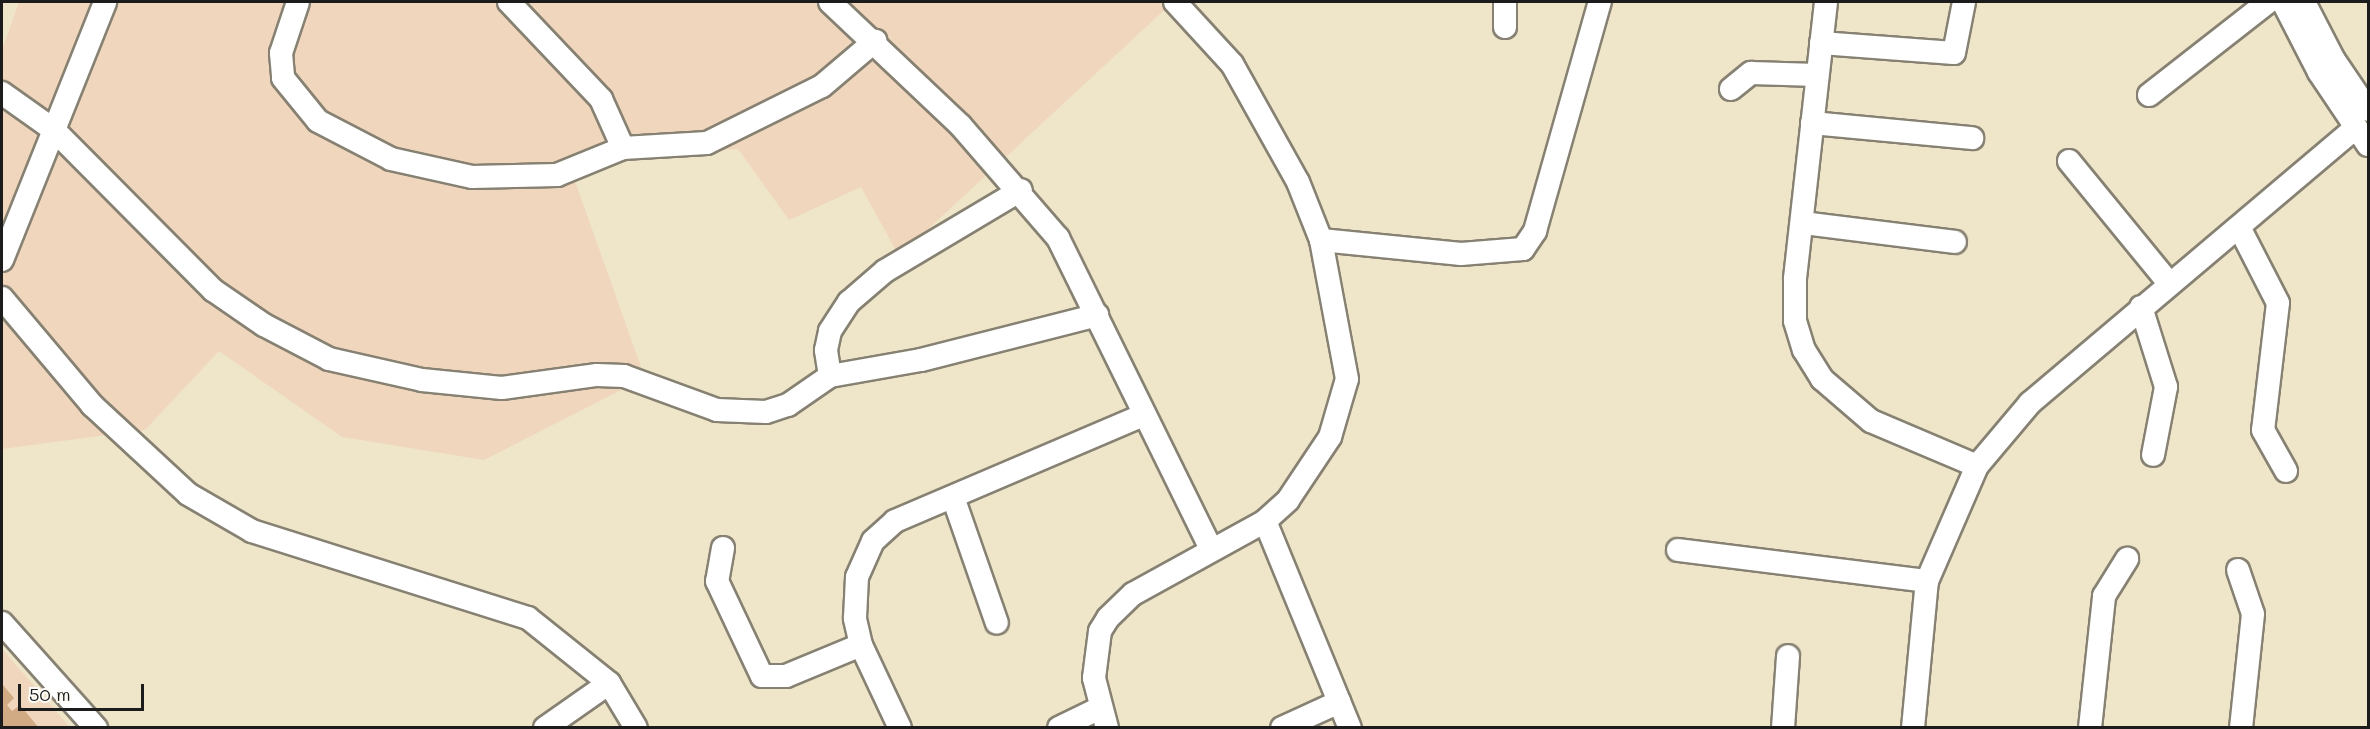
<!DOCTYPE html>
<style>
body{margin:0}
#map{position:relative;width:2370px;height:729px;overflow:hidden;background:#efe6c9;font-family:Mali,sans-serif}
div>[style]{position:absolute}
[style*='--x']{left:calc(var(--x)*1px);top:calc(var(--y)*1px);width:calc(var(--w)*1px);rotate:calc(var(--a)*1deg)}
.built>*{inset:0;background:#f0d6bc}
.building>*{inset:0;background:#d1ab84}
.roads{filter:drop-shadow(2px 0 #868172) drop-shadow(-2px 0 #868172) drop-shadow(0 2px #868172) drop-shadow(0 -2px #868172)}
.minor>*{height:22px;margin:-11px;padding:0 11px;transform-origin:11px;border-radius:11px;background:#fff}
span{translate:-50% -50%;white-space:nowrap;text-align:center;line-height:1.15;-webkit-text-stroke:4.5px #fdfcf7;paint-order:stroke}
.frame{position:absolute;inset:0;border:3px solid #1c1c1c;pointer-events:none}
.scale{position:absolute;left:18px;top:684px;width:126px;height:27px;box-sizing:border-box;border:3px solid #1c1c1c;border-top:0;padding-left:8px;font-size:18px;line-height:21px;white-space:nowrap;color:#1c1c1c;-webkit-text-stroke:4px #fdfcf7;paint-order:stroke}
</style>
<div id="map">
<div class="built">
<div style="clip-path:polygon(19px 2px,1173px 2px,899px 256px,861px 187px,789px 220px,738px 149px,566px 156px,645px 378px,484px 460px,342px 437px,219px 351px,145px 430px,2px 449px,2px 50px)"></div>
<div style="clip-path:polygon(2px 649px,70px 727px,2px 727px)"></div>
</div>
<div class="building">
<div style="clip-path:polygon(2px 684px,14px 698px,7px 705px,12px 711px,20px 705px,39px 728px,2px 728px)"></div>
</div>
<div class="roads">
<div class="minor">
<div style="--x:298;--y:2;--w:54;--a:108.4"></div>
<div style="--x:281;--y:53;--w:25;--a:85"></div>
<div style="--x:283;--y:78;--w:55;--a:50.9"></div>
<div style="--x:318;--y:121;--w:82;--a:27.5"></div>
<div style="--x:391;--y:159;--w:83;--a:12.5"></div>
<div style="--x:472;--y:177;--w:85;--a:-1.3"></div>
<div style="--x:557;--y:175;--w:71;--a:-22.2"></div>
<div style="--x:623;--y:148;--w:84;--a:-3.4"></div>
<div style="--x:707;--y:143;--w:128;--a:-26.4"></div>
<div style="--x:822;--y:86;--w:70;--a:-40.3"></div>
<div style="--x:509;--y:2;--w:134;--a:46.5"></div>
<div style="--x:601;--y:99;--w:54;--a:65.8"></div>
<div style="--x:830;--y:2;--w:180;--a:43.4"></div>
<div style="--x:961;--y:126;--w:148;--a:49.1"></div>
<div style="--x:1058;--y:238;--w:347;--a:63.8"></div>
<div style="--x:1826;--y:2;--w:279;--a:96.4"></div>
<div style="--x:1795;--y:279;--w:42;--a:90"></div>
<div style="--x:1795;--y:321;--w:30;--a:73"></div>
<div style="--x:1804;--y:350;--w:34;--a:58"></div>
<div style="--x:1822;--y:379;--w:65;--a:40.6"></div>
<div style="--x:1871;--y:421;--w:115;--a:23"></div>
<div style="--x:2283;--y:2;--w:79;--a:62.8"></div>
<div style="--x:2319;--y:72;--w:88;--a:56.1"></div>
<div style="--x:2304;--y:2;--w:65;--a:62.7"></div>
<div style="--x:2334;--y:60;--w:60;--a:55.8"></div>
<div style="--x:1505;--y:27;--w:25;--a:-90"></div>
<div style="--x:1821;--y:43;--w:133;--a:4.3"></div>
<div style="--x:1954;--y:53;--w:52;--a:-78.9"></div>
<div style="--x:1731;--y:89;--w:26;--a:-39"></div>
<div style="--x:1751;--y:73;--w:66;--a:1.7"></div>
<div style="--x:2;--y:93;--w:64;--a:35.4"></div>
<div style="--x:54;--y:130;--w:226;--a:45.2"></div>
<div style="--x:213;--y:290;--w:62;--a:34.5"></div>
<div style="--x:264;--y:325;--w:73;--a:27.6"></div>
<div style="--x:329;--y:359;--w:95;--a:12.7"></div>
<div style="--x:422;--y:380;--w:80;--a:5.7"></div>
<div style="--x:502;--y:388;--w:96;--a:-7.8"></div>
<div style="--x:597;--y:375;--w:27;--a:2"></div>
<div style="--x:624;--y:376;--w:99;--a:20.1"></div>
<div style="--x:717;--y:410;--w:49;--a:2.3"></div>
<div style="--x:766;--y:412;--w:23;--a:-18"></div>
<div style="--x:788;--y:405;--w:51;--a:-34.6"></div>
<div style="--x:830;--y:376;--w:92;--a:-10"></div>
<div style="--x:921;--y:360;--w:182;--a:-14.3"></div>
<div style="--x:2149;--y:95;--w:151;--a:-38"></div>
<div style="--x:1812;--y:123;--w:161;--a:5.4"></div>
<div style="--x:2069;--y:161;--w:158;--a:50.7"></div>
<div style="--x:1803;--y:223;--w:153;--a:7.1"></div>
<div style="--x:2239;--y:227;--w:85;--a:62.8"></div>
<div style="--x:2278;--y:303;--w:128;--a:96.7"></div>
<div style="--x:2263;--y:430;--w:47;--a:60.7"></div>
<div style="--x:1321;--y:240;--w:141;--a:5.7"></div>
<div style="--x:1461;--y:254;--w:62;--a:-4.6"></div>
<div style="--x:1523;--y:249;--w:22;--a:-56"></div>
<div style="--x:1535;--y:231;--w:238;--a:-74.2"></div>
<div style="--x:2;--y:260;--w:278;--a:-68.2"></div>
<div style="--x:2;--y:298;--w:140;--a:49.9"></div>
<div style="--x:92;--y:405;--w:131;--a:42.8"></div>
<div style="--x:188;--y:494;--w:74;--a:30"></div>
<div style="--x:252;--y:531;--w:289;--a:17.5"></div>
<div style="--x:528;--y:618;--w:104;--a:38.7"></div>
<div style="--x:609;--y:683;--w:52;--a:59"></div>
<div style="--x:2141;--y:307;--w:84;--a:72.6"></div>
<div style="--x:2166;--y:387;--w:69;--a:100.8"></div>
<div style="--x:830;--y:376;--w:26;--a:-99"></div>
<div style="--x:826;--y:350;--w:19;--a:-78"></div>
<div style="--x:830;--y:331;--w:35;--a:-57"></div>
<div style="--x:849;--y:302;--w:48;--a:-40.7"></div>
<div style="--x:885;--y:271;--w:158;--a:-30.8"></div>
<div style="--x:953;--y:497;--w:133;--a:70.8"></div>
<div style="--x:1265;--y:521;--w:224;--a:67.7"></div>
<div style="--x:723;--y:548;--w:34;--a:100"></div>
<div style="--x:717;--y:581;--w:105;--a:64.7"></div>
<div style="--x:762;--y:676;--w:24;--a:0"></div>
<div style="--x:786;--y:676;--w:81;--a:-22.5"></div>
<div style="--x:1678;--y:550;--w:251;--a:7.1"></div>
<div style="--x:2238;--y:570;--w:46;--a:71.2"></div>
<div style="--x:2253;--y:614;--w:115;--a:96"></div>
<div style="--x:2;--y:623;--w:141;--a:48.2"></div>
<div style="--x:545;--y:728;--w:78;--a:-35.1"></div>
<div style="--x:900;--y:728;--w:92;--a:-115.2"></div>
<div style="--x:861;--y:645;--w:28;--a:-103"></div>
<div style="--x:855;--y:618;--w:41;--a:-87.2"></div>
<div style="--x:857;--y:577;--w:39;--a:-66"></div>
<div style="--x:873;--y:541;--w:30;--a:-42"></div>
<div style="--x:895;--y:521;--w:270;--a:-23.1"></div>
<div style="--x:1059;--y:728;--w:43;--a:-26"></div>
<div style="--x:1107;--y:728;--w:52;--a:-104.6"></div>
<div style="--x:1094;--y:678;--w:47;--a:-82.7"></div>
<div style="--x:1100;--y:631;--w:15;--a:-58"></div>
<div style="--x:1108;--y:618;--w:35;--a:-44"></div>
<div style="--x:1133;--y:594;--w:151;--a:-28.9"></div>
<div style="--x:1265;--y:521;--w:31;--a:-42"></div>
<div style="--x:1288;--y:500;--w:76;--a:-56.3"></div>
<div style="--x:1330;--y:437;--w:60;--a:-73.7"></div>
<div style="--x:1347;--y:379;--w:141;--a:-100.6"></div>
<div style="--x:1321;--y:240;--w:62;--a:-111.6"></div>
<div style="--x:1298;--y:182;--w:135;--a:-119.2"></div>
<div style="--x:1232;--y:64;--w:84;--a:-132.6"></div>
<div style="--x:1282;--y:728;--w:63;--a:-24.5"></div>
<div style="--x:1783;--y:728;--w:72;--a:-86"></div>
<div style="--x:1913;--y:728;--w:148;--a:-84.6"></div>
<div style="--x:1927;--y:581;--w:125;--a:-66.5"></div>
<div style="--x:1977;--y:466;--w:82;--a:-49.9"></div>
<div style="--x:2030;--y:403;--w:426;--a:-40.2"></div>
<div style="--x:2090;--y:728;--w:133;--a:-83.9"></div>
<div style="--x:2104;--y:596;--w:44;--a:-58.1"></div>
</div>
</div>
<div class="frame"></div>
<div class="scale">50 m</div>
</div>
